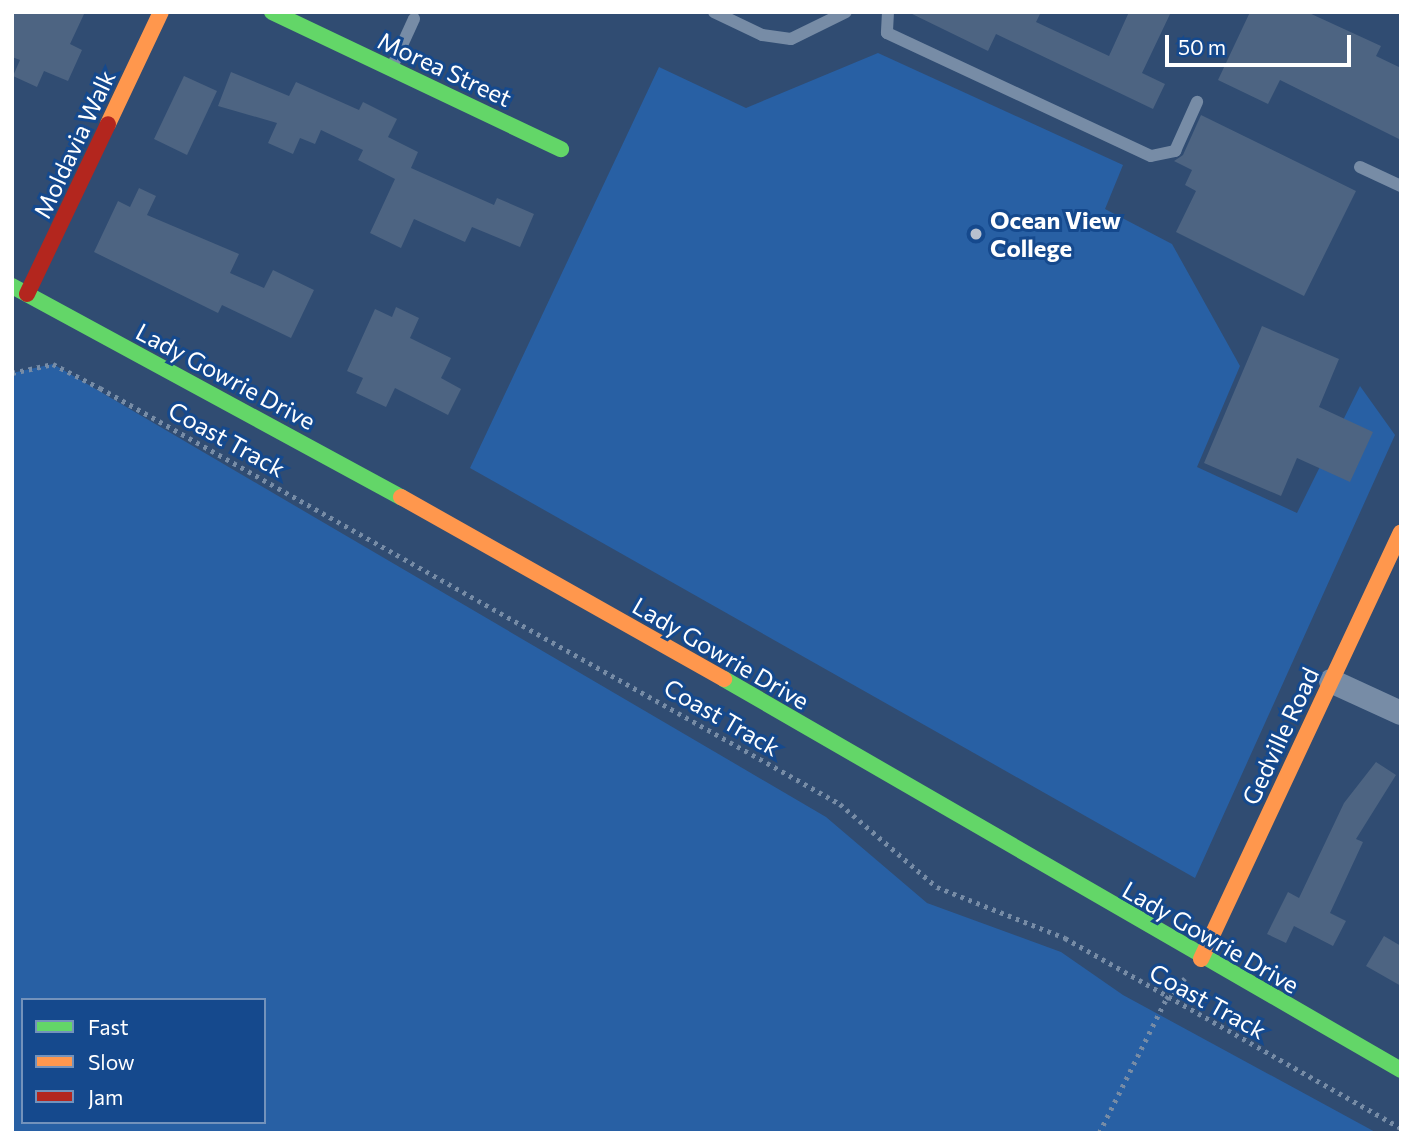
<!DOCTYPE html>
<style>
body{margin:0}
#map{position:relative;width:1413px;height:1145px;overflow:hidden;background:#304c72;font-family:Commissioner,sans-serif}
div>[style]{position:absolute}
[style*='--x']{left:calc(var(--x)*1px);top:calc(var(--y)*1px);width:calc(var(--w)*1px);rotate:calc(var(--a)*1deg)}
.green>*{inset:0;background:#2860a4}
.building>*{inset:0;background:#4d6482}
.path>*{height:4.5px;margin-top:-2.25px;transform-origin:0;background:repeating-linear-gradient(90deg,#778ca6 0 3.5px,transparent 0 8.5px)}
.lane>*{height:12px;margin:-6px;padding:0 6px;transform-origin:6px;border-radius:6px;background:#778ca6}
.street>*{height:24px;margin:-12px;padding:0 12px;transform-origin:12px;border-radius:12px;background:#778ca6}
.fast>*{height:16px;margin:-8px;padding:0 8px;transform-origin:8px;border-radius:8px;background:#63d668}
.slow>*{height:16px;margin:-8px;padding:0 8px;transform-origin:8px;border-radius:8px;background:#ff974d}
.jam>*{height:16px;margin:-8px;padding:0 8px;transform-origin:8px;border-radius:8px;background:#b3261e}
.dots>*{width:19px;height:19px;translate:-50% -50%;box-sizing:border-box;border:4px solid #15498d;border-radius:50%}
span{translate:-50% -50%;white-space:nowrap;text-align:center;line-height:1.15;-webkit-text-stroke:6px #15498d;paint-order:stroke}
.street-label{font-size:24px;color:#fff}
.poi-label{font-size:24px;color:#fff;font-weight:700}
.left{translate:0 -50%;text-align:left}
.frame{position:absolute;inset:0;border:14px solid #fff;pointer-events:none}
.legend{position:absolute;left:21px;top:998px;width:245px;height:126px;box-sizing:border-box;background:#15498d;border:2px solid #7392bb;margin:0;padding:9px 12px;list-style:none;font-size:21px;color:#fff}
.legend li{display:flex;align-items:center;gap:14px;height:35px}
.legend b{width:35px;border:2px solid #7392bb}
.scale{position:absolute;left:1165px;top:35px;width:186px;height:32px;box-sizing:border-box;border:4px solid #fff;border-top:0;padding-left:9px;font-size:21px;line-height:24px;white-space:nowrap;color:#fff;-webkit-text-stroke:5px #15498d;paint-order:stroke}
</style>
<div id="map">
<div class="green">
<div style="clip-path:polygon(878px 53px,1123px 165px,1105px 209px,1172px 244px,1240px 366px,1197px 467px,1297px 513px,1360px 386px,1395px 435px,1195px 878px,470px 468px,659px 67px,746px 108px)"></div>
<div style="clip-path:polygon(evenodd,53px 364px,826px 817px,927px 903px,1061px 952px,1123px 995px,1377px 1133px,12px 1133px,12px 373px,53px 364px,23px 1000px,264px 1000px,264px 1122px,23px 1122px,23px 1000px)"></div>
</div>
<div class="building">
<div style="clip-path:polygon(12px 12px,85px 12px,70px 44px,82px 50px,68px 81px,44px 71px,37px 87px,13px 76px,20px 60px,12px 57px)"></div>
<div style="clip-path:polygon(908px 12px,1041px 12px,1036px 22px,1109px 56px,1129px 12px,1171px 12px,1142px 73px,1165px 84px,1153px 109px,996px 34px,988px 51px)"></div>
<div style="clip-path:polygon(1250px 12px,1307px 12px,1381px 46px,1376px 56px,1401px 68px,1401px 140px,1280px 80px,1268px 104px,1218px 80px)"></div>
<div style="clip-path:polygon(231px 72px,289px 96px,296px 82px,359px 110px,363px 102px,397px 119px,388px 137px,418px 152px,411px 168px,494px 205px,497px 198px,534px 214px,520px 247px,472px 227px,465px 242px,414px 219px,401px 248px,370px 233px,395px 179px,358px 160px,363px 150px,321px 130px,315px 144px,300px 138px,293px 154px,268px 143px,277px 123px,218px 106px)"></div>
<div style="clip-path:polygon(184px 76px,217px 91px,187px 155px,154px 139px)"></div>
<div style="clip-path:polygon(1201px 115px,1356px 191px,1304px 296px,1176px 232px,1196px 191px,1185px 185px,1192px 170px,1174px 161px,1183px 155px)"></div>
<div style="clip-path:polygon(139px 188px,156px 196px,147px 215px,239px 254px,230px 273px,264px 288px,273px 270px,314px 290px,291px 338px,222px 305px,218px 313px,94px 252px,118px 201px,130px 207px)"></div>
<div style="clip-path:polygon(396px 307px,419px 318px,410px 338px,451px 358px,441px 378px,461px 389px,448px 415px,395px 388px,386px 407px,356px 393px,363px 378px,347px 371px,375px 309px,392px 317px)"></div>
<div style="clip-path:polygon(1262px 326px,1339px 359px,1319px 407px,1373px 432px,1350px 482px,1297px 458px,1281px 496px,1204px 463px)"></div>
<div style="clip-path:polygon(1376px 762px,1396px 775px,1356px 839px,1363px 842px,1330px 913px,1346px 921px,1333px 946px,1294px 926px,1286px 943px,1267px 934px,1288px 892px,1299px 898px,1344px 803px)"></div>
<div style="clip-path:polygon(1384px 936px,1401px 946px,1401px 986px,1366px 966px)"></div>
</div>
<div class="path">
<div style="--x:12;--y:373;--w:42;--a:-12.4"></div>
<div style="--x:53;--y:364;--w:53;--a:27.1"></div>
<div style="--x:100;--y:388;--w:849;--a:29.34"></div>
<div style="--x:840;--y:804;--w:128;--a:40.6"></div>
<div style="--x:937;--y:887;--w:138;--a:21.7"></div>
<div style="--x:1065;--y:938;--w:386;--a:29.5"></div>
<div style="--x:1099;--y:1133;--w:150;--a:-63.4"></div>
<div style="--x:1166;--y:999;--w:28;--a:-48"></div>
</div>
<div class="lane">
<div style="--x:714;--y:12;--w:53;--a:25.6"></div>
<div style="--x:762;--y:35;--w:29;--a:8"></div>
<div style="--x:791;--y:39;--w:61;--a:-26.1"></div>
<div style="--x:888;--y:12;--w:21;--a:93"></div>
<div style="--x:887;--y:33;--w:291;--a:25"></div>
<div style="--x:1151;--y:156;--w:25;--a:-12"></div>
<div style="--x:1175;--y:151;--w:54;--a:-65.8"></div>
<div style="--x:392;--y:67;--w:53;--a:-65.4"></div>
<div style="--x:1360;--y:167;--w:45;--a:24.9"></div>
</div>
<div class="street">
<div style="--x:1331;--y:681;--w:77;--a:24.6"></div>
</div>
<div class="fast">
<div style="--x:272;--y:12;--w:320;--a:25.4"></div>
<div style="--x:12;--y:286;--w:443;--a:28.5"></div>
<div style="--x:724;--y:679;--w:782;--a:30.01"></div>
</div>
<div class="slow">
<div style="--x:108;--y:124;--w:124;--a:-64.7"></div>
<div style="--x:401;--y:497;--w:371;--a:29.4"></div>
<div style="--x:1201;--y:959;--w:471;--a:-64.9"></div>
</div>
<div class="jam">
<div style="--x:27;--y:294;--w:188;--a:-64.5"></div>
</div>
<div class="dots">
<div style="left:976px;top:234px;background:#b7c0ce"></div>
</div>
<div class="street-label">
<span style="left:445px;top:69px;rotate:25deg">Morea Street</span>
<span style="left:74px;top:144px;rotate:-65deg">Moldavia Walk</span>
<span style="left:226px;top:376px;rotate:28deg">Lady Gowrie Drive</span>
<span style="left:227px;top:439px;rotate:29deg">Coast Track</span>
<span style="left:721px;top:653px;rotate:30deg">Lady Gowrie Drive</span>
<span style="left:722px;top:717px;rotate:30deg">Coast Track</span>
<span style="left:1280px;top:736px;rotate:-65deg">Gedville Road</span>
<span style="left:1211px;top:937px;rotate:30deg">Lady Gowrie Drive</span>
<span style="left:1208px;top:1001px;rotate:29deg">Coast Track</span>
</div>
<div class="poi-label">
<span class="left" style="left:990px;top:234px">Ocean View<br>College</span>
</div>
<div class="frame"></div>
<ul class="legend">
<li><b style="height:9px;background:#63d668"></b>Fast</li>
<li><b style="height:9px;background:#ff974d"></b>Slow</li>
<li><b style="height:9px;background:#b3261e"></b>Jam</li>
</ul>
<div class="scale">50 m</div>
</div>
